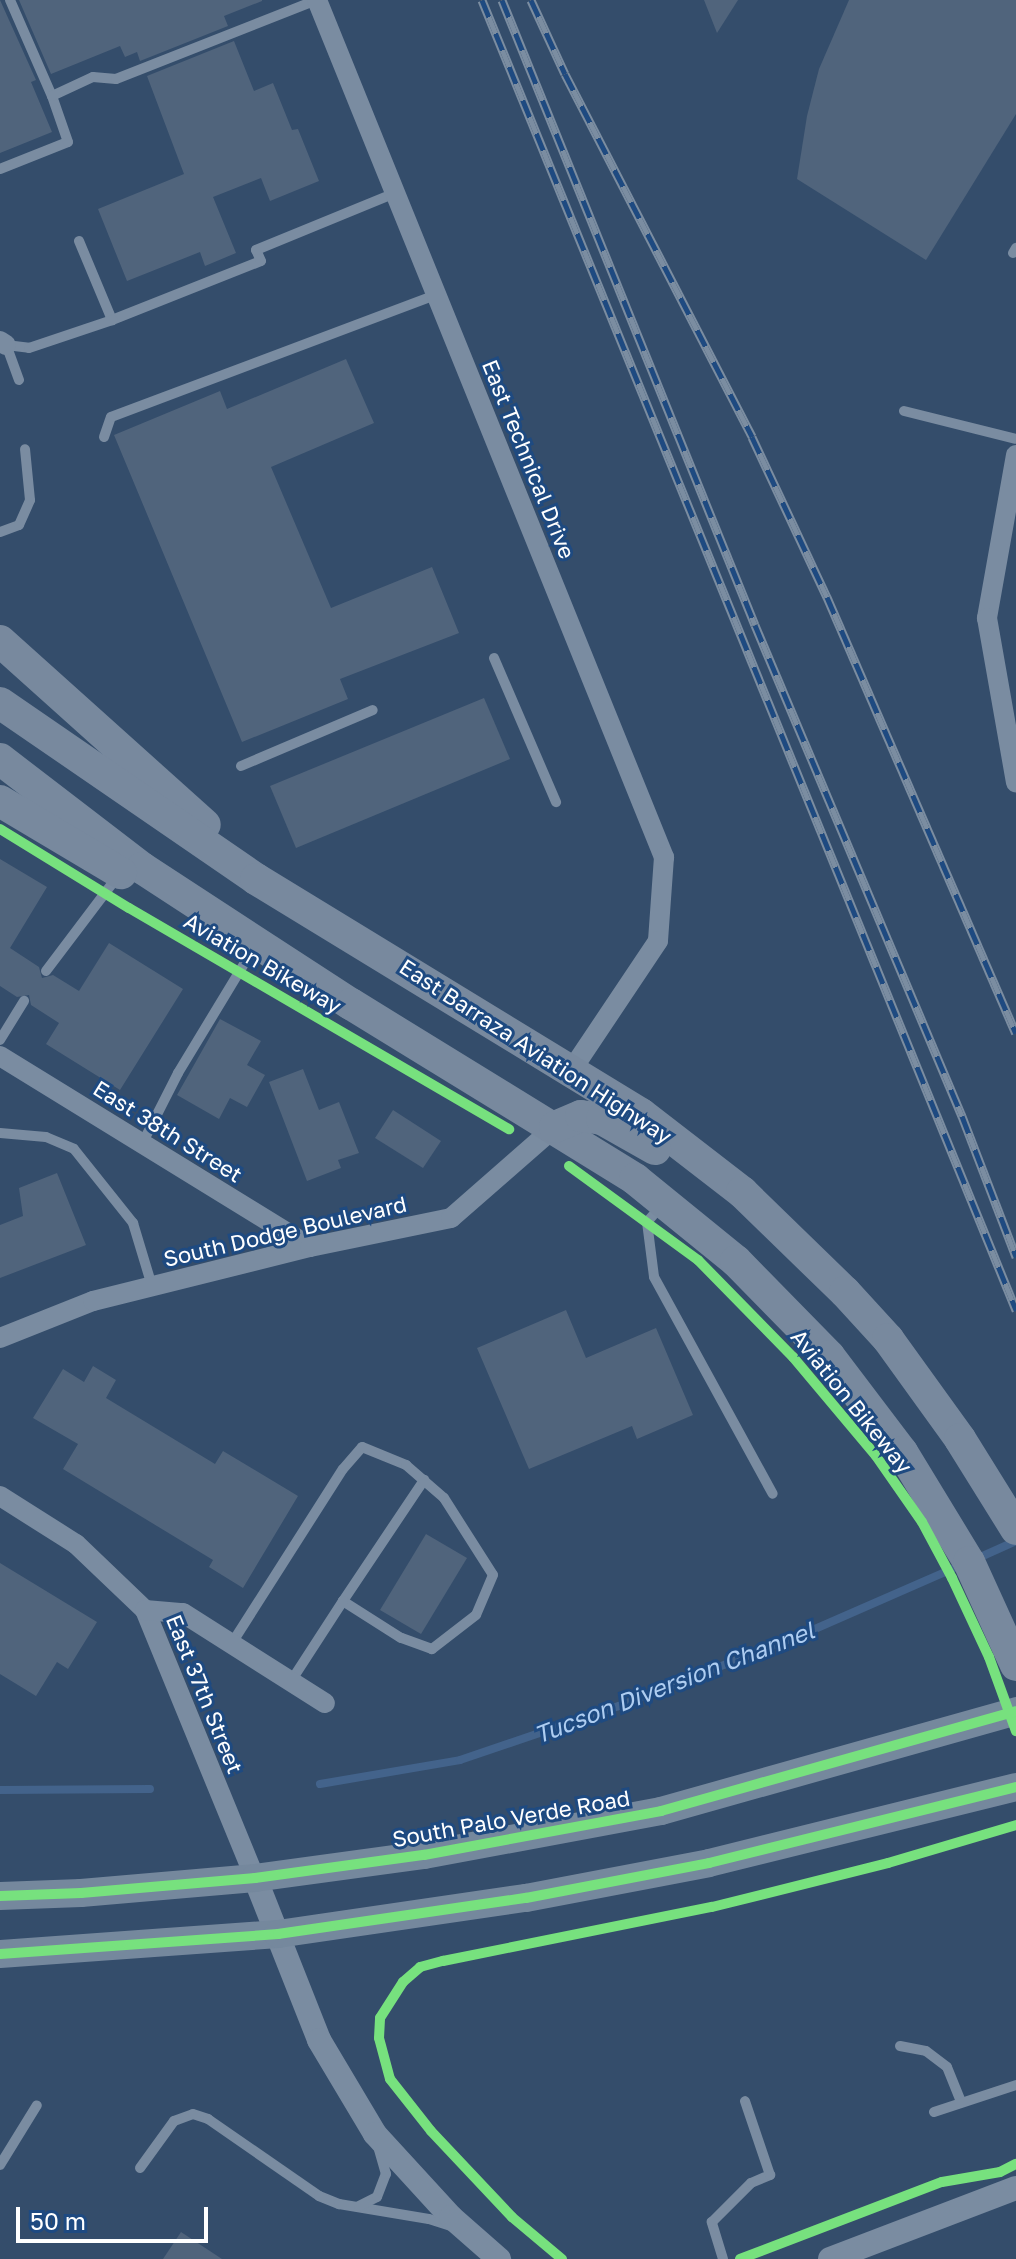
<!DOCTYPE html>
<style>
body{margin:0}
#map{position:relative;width:1016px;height:2259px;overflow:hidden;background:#344d6b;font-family:"Golos Text",sans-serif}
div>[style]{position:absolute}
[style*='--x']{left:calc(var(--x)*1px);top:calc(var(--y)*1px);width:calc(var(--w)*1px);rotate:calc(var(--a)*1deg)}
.stream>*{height:8px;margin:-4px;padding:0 4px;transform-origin:4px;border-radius:4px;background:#43638b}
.building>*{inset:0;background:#50647c}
.service>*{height:10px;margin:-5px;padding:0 5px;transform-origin:5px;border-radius:5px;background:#7a8ca1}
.minor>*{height:20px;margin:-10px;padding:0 10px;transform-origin:10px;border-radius:10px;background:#7a8ca1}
.tertiary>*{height:24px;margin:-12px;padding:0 12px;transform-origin:12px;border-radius:12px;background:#7a8ca1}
.secondary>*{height:28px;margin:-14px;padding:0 14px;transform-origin:14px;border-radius:14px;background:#75889d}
.primary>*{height:32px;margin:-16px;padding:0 16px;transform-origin:16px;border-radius:16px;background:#78899e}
.rail>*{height:9px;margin-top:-4.5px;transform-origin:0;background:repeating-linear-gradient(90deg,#1e4a81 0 18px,#7b8da1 0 36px);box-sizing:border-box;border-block:2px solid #7b8da1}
.cycleway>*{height:10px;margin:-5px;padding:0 5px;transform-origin:5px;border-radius:5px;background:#77e17e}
span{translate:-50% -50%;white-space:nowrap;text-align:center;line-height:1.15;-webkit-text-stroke:6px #1e4a81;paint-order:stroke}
.street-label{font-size:22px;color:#fff}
.water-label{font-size:24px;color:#aecdf1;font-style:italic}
.scale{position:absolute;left:16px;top:2207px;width:192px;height:36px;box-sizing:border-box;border:4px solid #fff;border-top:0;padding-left:10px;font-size:24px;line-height:28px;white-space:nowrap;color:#fff;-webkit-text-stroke:6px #1e4a81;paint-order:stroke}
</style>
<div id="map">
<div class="stream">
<div style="--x:976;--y:1559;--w:44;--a:-24.2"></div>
<div style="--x:320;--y:1784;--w:142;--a:-9.7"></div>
<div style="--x:460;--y:1760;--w:168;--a:-18.8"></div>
<div style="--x:619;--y:1706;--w:203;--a:-21.4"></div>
<div style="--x:808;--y:1632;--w:170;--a:-23.6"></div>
<div style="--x:0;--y:1790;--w:150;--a:-0.4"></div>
</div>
<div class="building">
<div style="clip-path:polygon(0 0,36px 80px,31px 82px,52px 132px,0 153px)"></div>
<div style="clip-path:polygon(19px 0,262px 0,262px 1px,224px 16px,228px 26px,140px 61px,137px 52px,125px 57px,120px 46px,51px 74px)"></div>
<div style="clip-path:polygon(704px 0,738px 0,717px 33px)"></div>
<div style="clip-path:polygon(849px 0,1016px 0,1016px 114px,926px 260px,797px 179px,807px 116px,819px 69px)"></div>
<div style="clip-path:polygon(234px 41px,254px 91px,273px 83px,292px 130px,298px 129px,319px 181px,270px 201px,261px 178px,213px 197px,236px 253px,205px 266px,200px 252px,127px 281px,98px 209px,184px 174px,147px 76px)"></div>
<div style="clip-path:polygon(346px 359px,374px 423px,271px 467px,331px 608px,432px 567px,459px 633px,340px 679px,348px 699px,242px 742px,114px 435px,220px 391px,227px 409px)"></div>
<div style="clip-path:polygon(484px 698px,510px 759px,296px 848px,270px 786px)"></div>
<div style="clip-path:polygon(0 859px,47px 887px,10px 948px,39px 967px,42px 978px,53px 975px,79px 991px,109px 943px,183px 989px,120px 1090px,46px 1044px,59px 1023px,31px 1005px,29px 995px,17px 997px,0 986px)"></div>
<div style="clip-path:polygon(220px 1019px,261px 1041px,247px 1065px,265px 1075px,247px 1107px,230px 1098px,219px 1119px,177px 1095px)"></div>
<div style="clip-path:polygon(303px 1069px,319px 1110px,339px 1102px,359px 1153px,338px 1160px,341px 1168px,307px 1181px,269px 1082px)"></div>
<div style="clip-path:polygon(393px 1110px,441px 1141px,423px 1168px,375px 1138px)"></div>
<div style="clip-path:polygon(57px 1173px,86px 1245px,0 1278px,0 1225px,23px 1216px,19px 1188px)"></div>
<div style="clip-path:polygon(566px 1310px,586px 1358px,656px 1328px,693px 1415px,637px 1439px,632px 1426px,529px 1469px,477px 1348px)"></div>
<div style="clip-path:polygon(93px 1366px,116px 1380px,106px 1398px,215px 1464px,223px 1451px,298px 1496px,243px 1588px,209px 1567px,213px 1560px,63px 1469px,78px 1444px,33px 1418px,63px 1369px,84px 1382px)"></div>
<div style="clip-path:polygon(426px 1534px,467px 1558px,421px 1634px,380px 1610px)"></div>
<div style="clip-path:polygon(0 1563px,97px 1622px,68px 1669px,57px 1662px,36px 1696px,0 1674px)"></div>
<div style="clip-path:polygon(181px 2232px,222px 2259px,163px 2259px)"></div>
</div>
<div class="service">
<div style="--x:10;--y:0;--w:105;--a:66.4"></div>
<div style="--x:0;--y:169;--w:73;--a:-21.7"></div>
<div style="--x:68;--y:142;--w:49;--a:-109.2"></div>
<div style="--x:52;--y:96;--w:45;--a:-24.9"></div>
<div style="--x:93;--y:77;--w:23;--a:5"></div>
<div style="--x:116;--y:79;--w:216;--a:-21.5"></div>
<div style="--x:79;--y:241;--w:86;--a:67.3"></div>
<div style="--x:112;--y:320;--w:160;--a:-21.6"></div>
<div style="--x:261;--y:261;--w:12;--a:-114"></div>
<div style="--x:256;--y:250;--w:150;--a:-22.3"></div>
<div style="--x:1013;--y:253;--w:6;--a:-59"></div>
<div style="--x:19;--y:380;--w:37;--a:-110"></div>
<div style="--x:6;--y:345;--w:23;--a:7"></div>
<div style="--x:29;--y:348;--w:88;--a:-18.6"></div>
<div style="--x:904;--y:411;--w:115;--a:14"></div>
<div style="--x:104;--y:437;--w:21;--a:-71"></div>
<div style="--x:111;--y:417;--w:347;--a:-20.6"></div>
<div style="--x:0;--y:532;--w:20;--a:-20"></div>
<div style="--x:19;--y:525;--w:27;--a:-66"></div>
<div style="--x:30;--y:500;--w:51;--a:-95.6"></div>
<div style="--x:494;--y:658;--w:157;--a:66.7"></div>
<div style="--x:241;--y:766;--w:143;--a:-23"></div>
<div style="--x:46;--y:971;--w:118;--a:-52.9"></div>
<div style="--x:0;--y:1040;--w:46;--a:-58.4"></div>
<div style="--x:0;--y:1133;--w:46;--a:5"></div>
<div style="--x:46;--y:1137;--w:30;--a:23"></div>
<div style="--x:74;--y:1149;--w:95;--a:51.4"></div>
<div style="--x:133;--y:1223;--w:66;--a:73.2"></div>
<div style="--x:142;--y:1144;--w:80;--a:-63.1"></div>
<div style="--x:178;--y:1073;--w:145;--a:-58.8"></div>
<div style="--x:661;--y:1206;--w:21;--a:131"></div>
<div style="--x:647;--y:1222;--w:55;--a:82.7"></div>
<div style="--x:654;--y:1277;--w:247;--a:61.3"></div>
<div style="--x:343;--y:1601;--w:146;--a:-56.2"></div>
<div style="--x:232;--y:1643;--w:206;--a:-57.5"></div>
<div style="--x:343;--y:1469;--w:29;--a:-49"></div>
<div style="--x:362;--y:1447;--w:48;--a:22.2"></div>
<div style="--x:406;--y:1465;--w:50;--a:41"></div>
<div style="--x:444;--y:1498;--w:91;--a:57.5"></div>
<div style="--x:493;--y:1575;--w:43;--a:113"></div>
<div style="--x:476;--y:1615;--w:56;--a:142.3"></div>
<div style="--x:432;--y:1649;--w:33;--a:-160"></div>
<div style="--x:401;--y:1638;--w:69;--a:-147.5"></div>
<div style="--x:343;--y:1601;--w:95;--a:123"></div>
<div style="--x:900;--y:2046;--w:26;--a:11"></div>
<div style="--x:926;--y:2051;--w:26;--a:37"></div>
<div style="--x:947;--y:2067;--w:37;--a:68"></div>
<div style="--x:934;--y:2112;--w:86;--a:-18.2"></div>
<div style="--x:0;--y:2165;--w:70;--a:-58.3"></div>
<div style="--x:140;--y:2168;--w:58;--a:-54.1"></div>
<div style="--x:174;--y:2121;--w:20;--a:-20"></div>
<div style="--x:193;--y:2114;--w:16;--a:18"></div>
<div style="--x:208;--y:2119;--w:135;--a:34.7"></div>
<div style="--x:319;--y:2196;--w:22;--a:22"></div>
<div style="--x:339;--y:2204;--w:91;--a:9.5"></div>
<div style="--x:429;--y:2219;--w:23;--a:18"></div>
<div style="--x:359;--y:2206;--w:20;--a:-27"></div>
<div style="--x:377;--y:2197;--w:25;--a:-69"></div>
<div style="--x:386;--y:2174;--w:26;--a:-106"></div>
<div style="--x:723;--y:2259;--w:39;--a:-107"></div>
<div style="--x:712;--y:2222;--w:55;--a:-45"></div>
<div style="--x:751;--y:2183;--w:21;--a:-23"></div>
<div style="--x:770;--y:2175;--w:78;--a:-108.7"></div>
</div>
<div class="minor">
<div style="--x:317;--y:0;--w:925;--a:67.96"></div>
<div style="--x:664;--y:857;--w:84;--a:94.1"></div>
<div style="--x:658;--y:941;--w:156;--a:123.8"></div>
<div style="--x:0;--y:341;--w:7;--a:34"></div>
<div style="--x:1016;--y:455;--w:166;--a:100.1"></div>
<div style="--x:987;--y:618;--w:167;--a:80"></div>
<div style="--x:0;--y:1056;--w:364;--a:31.6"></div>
<div style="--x:0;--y:1338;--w:100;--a:-21.7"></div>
<div style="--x:93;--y:1301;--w:224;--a:-14"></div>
<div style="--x:310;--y:1247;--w:144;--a:-11.6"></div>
<div style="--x:451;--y:1218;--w:138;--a:-41.2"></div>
<div style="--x:0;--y:1496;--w:90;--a:32.3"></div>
<div style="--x:76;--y:1544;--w:95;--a:43.7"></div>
<div style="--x:145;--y:1610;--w:290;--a:67.7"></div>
<div style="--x:145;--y:1610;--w:38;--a:5"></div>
<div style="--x:183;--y:1613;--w:168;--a:32.4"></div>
</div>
<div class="tertiary">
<div style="--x:255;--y:1878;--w:174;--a:68.4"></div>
<div style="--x:319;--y:2040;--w:109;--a:59.2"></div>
<div style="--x:375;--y:2134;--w:113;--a:47.5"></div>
<div style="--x:451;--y:2217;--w:64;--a:41.2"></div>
<div style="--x:830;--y:2259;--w:199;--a:-20.9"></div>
</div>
<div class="secondary">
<div style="--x:0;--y:1896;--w:81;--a:-2.1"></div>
<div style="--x:81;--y:1893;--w:175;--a:-4.9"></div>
<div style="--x:255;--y:1878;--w:171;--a:-7.8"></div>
<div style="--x:424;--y:1855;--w:241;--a:-10.5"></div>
<div style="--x:661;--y:1811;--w:369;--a:-15.7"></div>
<div style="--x:0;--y:1954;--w:279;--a:-4.1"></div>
<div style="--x:278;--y:1934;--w:251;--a:-8.3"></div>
<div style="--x:526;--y:1898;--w:186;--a:-10.8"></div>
<div style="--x:709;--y:1863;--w:316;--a:-13.9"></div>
</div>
<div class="primary">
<div style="--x:0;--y:641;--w:275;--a:41.9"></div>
<div style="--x:0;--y:703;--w:311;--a:34.5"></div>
<div style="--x:256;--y:879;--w:451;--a:31.4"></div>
<div style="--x:641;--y:1114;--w:128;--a:37.7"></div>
<div style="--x:742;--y:1192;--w:144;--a:44.2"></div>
<div style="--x:845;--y:1292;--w:64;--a:47.5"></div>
<div style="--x:888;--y:1339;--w:123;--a:54.2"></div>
<div style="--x:960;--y:1439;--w:106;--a:58.1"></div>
<div style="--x:0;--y:759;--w:179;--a:37.5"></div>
<div style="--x:142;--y:868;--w:249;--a:33.1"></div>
<div style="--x:351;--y:1004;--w:334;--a:31.6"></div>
<div style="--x:635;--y:1179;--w:130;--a:39.1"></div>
<div style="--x:736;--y:1261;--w:133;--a:45.6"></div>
<div style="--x:829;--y:1356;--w:121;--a:52.8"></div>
<div style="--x:902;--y:1452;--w:129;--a:58.7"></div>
<div style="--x:969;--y:1562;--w:113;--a:65.5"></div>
<div style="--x:0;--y:801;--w:141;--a:30.8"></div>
<div style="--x:555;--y:1127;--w:28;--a:-23"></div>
<div style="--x:581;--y:1116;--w:21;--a:8"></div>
<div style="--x:602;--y:1119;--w:61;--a:29.5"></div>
</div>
<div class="rail">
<div style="--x:482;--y:0;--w:1415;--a:67.82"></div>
<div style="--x:502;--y:0;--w:674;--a:67.96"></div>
<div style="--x:755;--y:625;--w:533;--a:67.14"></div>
<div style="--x:962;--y:1116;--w:151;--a:69"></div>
<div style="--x:531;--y:0;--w:81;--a:65.3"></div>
<div style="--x:565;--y:74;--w:408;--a:62.7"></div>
<div style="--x:752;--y:437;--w:177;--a:64.9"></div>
<div style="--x:827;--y:597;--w:475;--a:66.6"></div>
</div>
<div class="cycleway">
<div style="--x:0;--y:829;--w:151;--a:31.5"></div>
<div style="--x:129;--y:908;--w:440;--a:30.2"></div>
<div style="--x:569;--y:1166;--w:160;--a:36.1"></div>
<div style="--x:698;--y:1260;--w:136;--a:45.6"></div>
<div style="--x:793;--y:1357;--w:129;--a:50"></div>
<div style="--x:876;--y:1456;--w:80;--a:55.1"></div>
<div style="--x:922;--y:1522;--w:64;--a:61.8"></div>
<div style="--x:952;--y:1578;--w:87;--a:64.9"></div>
<div style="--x:989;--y:1657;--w:79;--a:70"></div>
<div style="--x:0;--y:1896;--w:81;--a:-2.1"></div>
<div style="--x:81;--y:1893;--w:175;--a:-4.9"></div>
<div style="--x:255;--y:1878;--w:171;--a:-7.8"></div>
<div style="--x:424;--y:1855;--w:241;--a:-10.5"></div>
<div style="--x:661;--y:1811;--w:369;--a:-15.7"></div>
<div style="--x:0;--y:1954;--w:279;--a:-4.1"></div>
<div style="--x:278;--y:1934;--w:251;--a:-8.3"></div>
<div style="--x:526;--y:1898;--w:186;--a:-10.8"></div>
<div style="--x:709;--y:1863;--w:316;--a:-13.9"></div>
<div style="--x:562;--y:2259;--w:65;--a:-140"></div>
<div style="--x:512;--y:2217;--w:118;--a:-133.3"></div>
<div style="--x:431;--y:2131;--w:66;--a:-128.3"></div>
<div style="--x:390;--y:2079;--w:42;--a:-105"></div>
<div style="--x:379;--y:2038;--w:20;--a:-87"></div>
<div style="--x:380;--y:2018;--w:43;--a:-57.4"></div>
<div style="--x:403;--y:1982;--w:23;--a:-41"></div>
<div style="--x:420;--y:1967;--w:24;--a:-15"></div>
<div style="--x:443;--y:1961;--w:274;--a:-11.4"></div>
<div style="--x:712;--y:1907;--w:181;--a:-14"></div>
<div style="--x:888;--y:1863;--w:134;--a:-16.5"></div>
<div style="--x:740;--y:2259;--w:216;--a:-20.9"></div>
<div style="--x:942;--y:2182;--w:59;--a:-9.8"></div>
<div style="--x:1000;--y:2172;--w:18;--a:-27"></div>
</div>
<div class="street-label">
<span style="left:529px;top:459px;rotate:68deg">East Technical Drive</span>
<span style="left:263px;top:963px;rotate:30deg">Aviation Bikeway</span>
<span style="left:536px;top:1051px;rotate:33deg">East Barraza Aviation Highway</span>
<span style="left:168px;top:1131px;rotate:32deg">East 38th Street</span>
<span style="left:285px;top:1231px;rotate:-13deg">South Dodge Boulevard</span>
<span style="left:852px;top:1401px;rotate:51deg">Aviation Bikeway</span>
<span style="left:205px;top:1694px;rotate:68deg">East 37th Street</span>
<span style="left:511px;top:1818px;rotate:-10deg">South Palo Verde Road</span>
</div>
<div class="water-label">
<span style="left:674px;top:1682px;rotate:-21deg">Tucson Diversion Channel</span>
</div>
<div class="scale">50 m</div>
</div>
